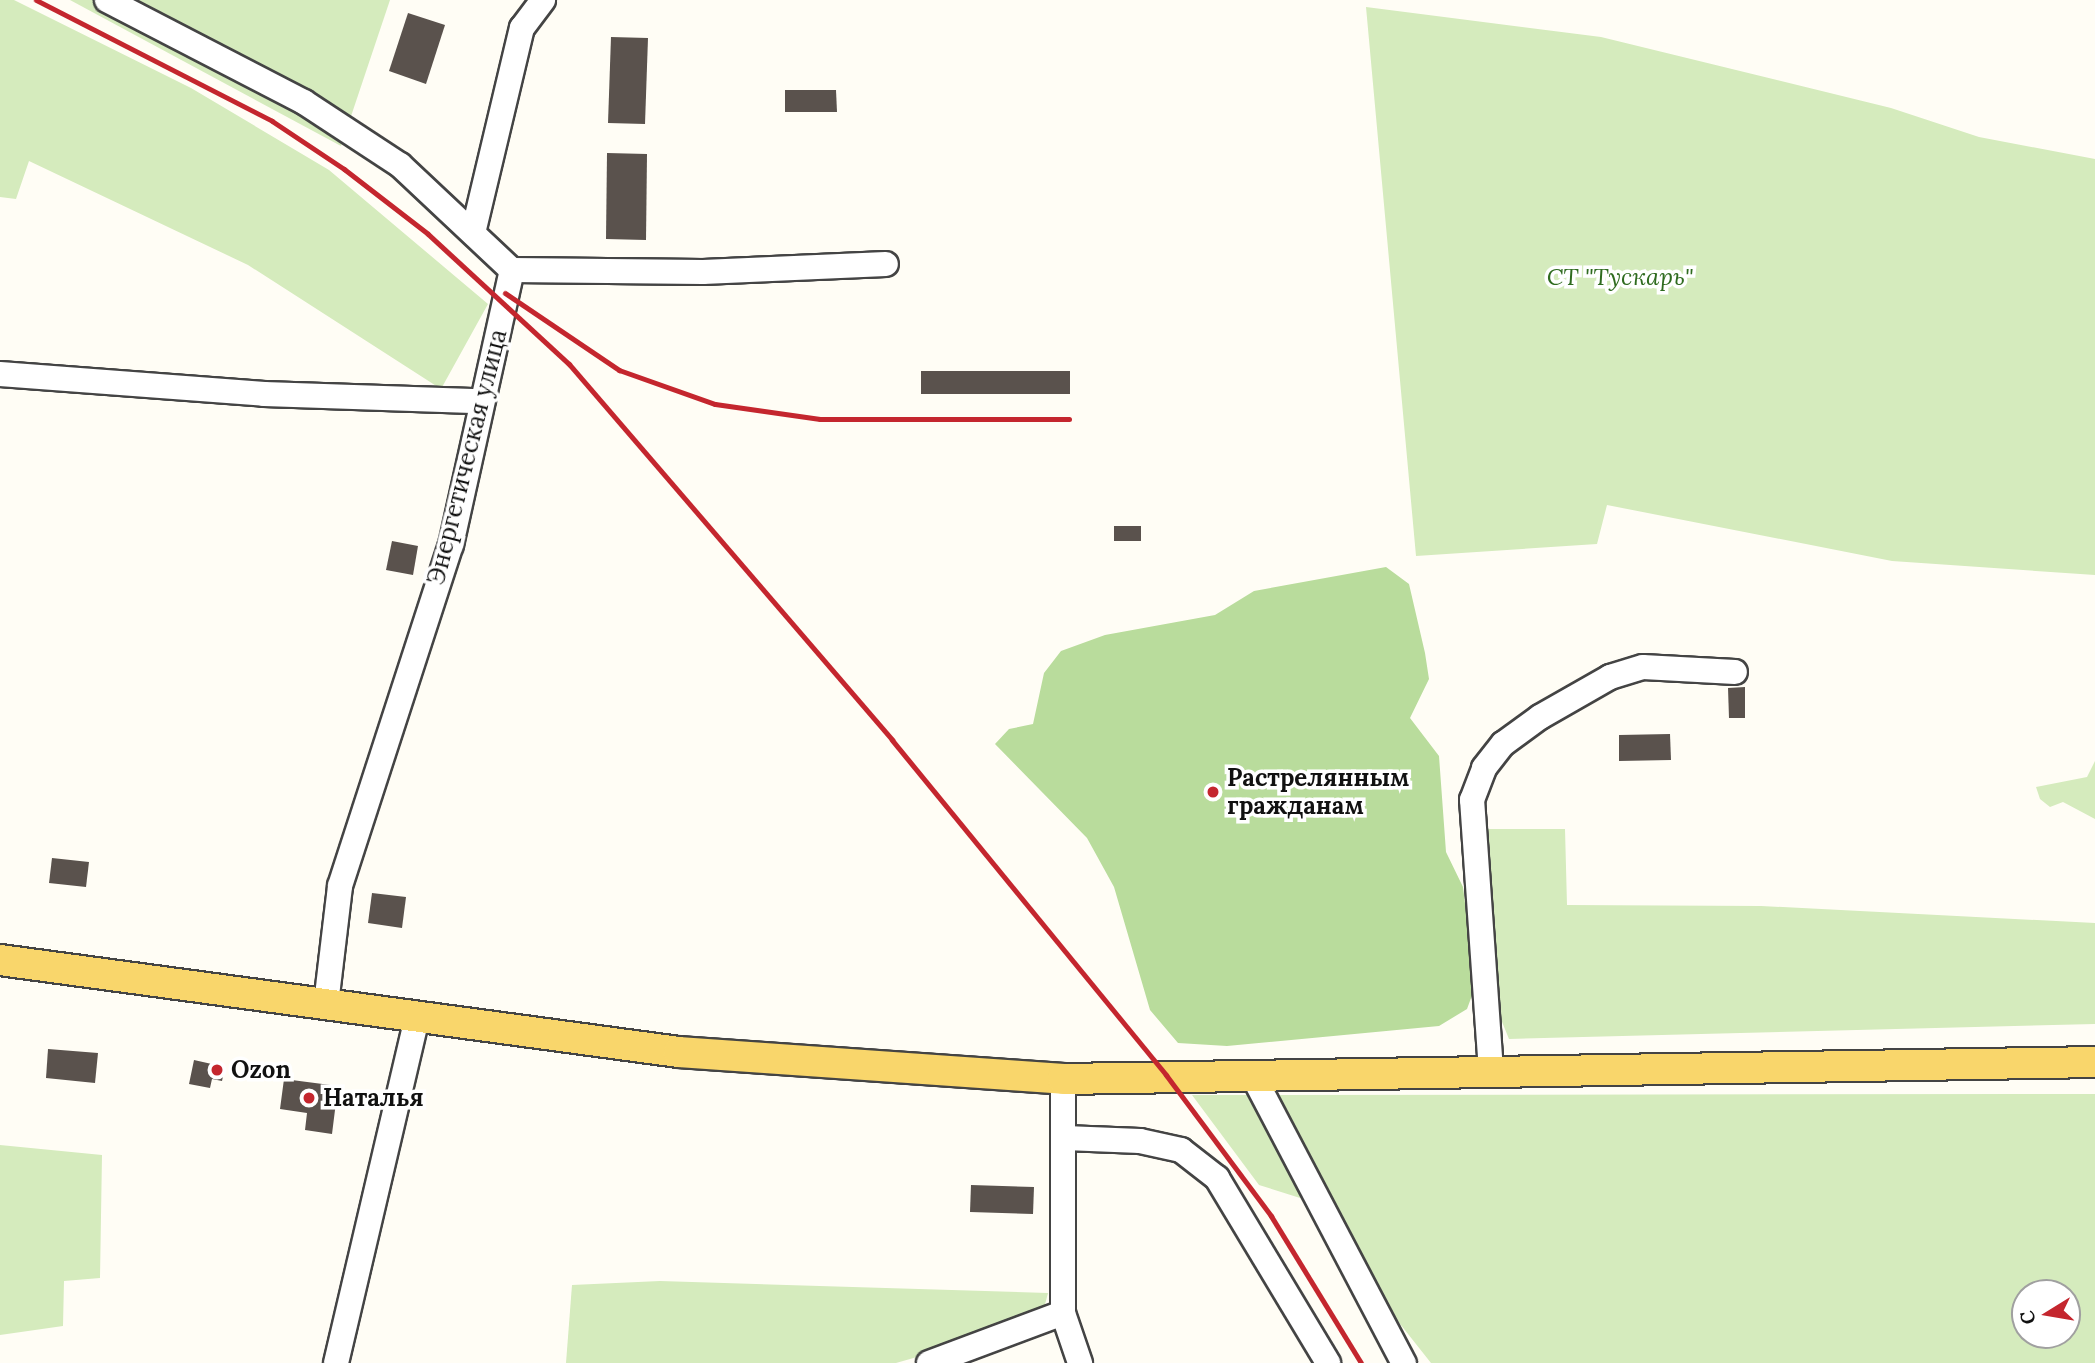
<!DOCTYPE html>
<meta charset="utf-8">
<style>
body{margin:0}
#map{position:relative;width:2095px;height:1363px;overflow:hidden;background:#fffdf5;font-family:Lora,serif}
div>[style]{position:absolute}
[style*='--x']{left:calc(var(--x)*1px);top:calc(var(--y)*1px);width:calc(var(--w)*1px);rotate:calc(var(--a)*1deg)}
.green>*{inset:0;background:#d5ebbd}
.forest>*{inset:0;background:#b9dc9c}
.building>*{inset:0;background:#5a524d}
.roads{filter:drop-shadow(2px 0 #444) drop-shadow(-2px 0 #444) drop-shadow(0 2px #444) drop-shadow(0 -2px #444)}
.minor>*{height:24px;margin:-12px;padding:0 12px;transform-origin:12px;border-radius:12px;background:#fff}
.major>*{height:30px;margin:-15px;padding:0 15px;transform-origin:15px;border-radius:15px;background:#f9d66b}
.rail>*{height:5px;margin:-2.5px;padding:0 2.5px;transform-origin:2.5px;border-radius:2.5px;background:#c4262e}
.dots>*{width:19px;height:19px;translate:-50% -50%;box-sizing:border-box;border:4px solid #fff;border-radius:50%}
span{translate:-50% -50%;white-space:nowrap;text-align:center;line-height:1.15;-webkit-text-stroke:7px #fff;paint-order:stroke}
.park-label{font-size:24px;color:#2f6b1f;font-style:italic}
.street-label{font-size:24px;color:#111}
.poi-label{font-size:24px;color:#111;font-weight:700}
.left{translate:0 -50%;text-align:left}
.north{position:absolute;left:2011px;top:1279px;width:70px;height:70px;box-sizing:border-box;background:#fff;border:2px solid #a0a0a0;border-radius:50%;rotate:259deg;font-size:19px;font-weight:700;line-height:28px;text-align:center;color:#111}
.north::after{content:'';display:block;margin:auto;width:24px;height:32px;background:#c4262e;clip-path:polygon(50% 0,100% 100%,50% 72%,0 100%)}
</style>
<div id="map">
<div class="green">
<div style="clip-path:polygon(0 0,14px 0,191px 88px,329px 170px,488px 304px,441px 389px,248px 265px,29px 161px,16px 199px,0 197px)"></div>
<div style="clip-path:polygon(70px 0,390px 0,341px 146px)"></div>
<div style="clip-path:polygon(1366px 7px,1601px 37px,1891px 108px,1979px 137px,2095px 159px,2095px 575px,1892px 561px,1607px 505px,1597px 544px,1416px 556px)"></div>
<div style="clip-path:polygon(2095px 761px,2095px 819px,2063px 802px,2050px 807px,2040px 799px,2036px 787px,2087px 777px)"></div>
<div style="clip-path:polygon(1485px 829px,1565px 829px,1567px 905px,1761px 906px,2095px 923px,2095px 1024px,1509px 1039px,1498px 1012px)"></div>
<div style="clip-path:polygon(evenodd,2095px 1094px,2095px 1363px,1431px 1363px,1389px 1310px,1335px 1209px,1259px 1185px,1192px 1095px,2095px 1094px,2025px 1293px,2067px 1293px,2067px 1335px,2025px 1335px,2025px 1293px)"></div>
<div style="clip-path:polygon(0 1145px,102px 1155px,100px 1278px,64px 1281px,63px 1326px,0 1335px)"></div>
<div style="clip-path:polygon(660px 1281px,1048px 1293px,1043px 1312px,1015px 1329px,896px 1363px,566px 1363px,572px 1285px)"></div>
</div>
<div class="forest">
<div style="clip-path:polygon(1386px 567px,1409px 584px,1425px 653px,1429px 679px,1410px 718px,1439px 756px,1446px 852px,1463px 887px,1470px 943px,1474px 990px,1467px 1009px,1439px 1026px,1227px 1046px,1178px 1043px,1150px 1010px,1114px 887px,1087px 838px,995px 744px,1009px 729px,1033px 724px,1044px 673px,1061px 651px,1105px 635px,1215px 615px,1254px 591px)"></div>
</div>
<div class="building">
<div style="clip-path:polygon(408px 13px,445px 25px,426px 84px,389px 71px)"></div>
<div style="clip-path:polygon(611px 37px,648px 38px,645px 124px,608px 123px)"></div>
<div style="clip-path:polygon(785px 90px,836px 90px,837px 112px,785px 112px)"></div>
<div style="clip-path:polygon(607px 153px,647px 154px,646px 240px,606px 239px)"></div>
<div style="clip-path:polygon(921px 371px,1070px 371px,1070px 394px,921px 394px)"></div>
<div style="clip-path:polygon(1114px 526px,1141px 526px,1141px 541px,1114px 541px)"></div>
<div style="clip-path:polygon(392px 541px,418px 546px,413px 575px,386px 570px)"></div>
<div style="clip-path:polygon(1745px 687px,1745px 718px,1729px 718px,1728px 688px)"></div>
<div style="clip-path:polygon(1670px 734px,1671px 760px,1619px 761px,1619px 735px)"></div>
<div style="clip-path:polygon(52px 858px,89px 862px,86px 887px,49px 883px)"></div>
<div style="clip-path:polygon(372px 893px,406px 897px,402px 928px,368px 923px)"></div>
<div style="clip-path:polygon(48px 1049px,98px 1053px,95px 1083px,46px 1078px)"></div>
<div style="clip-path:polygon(194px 1060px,225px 1067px,222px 1081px,212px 1079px,210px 1088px,189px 1084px)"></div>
<div style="clip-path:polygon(284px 1079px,338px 1086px,332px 1134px,305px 1130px,307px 1113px,280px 1109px)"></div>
<div style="clip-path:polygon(971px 1185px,1034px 1187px,1033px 1214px,970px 1212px)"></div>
</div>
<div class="roads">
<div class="minor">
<div style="--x:107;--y:0;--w:222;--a:27.4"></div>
<div style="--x:304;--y:102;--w:115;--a:33.3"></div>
<div style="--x:400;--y:165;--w:154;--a:43.2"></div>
<div style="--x:474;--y:229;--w:207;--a:-76.6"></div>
<div style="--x:522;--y:28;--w:35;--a:-53"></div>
<div style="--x:512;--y:270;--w:191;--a:0.6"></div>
<div style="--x:703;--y:272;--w:183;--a:-2.5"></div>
<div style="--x:0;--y:374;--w:265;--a:4.3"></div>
<div style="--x:264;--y:394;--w:216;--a:1.9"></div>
<div style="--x:326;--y:1004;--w:119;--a:-83.2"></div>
<div style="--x:340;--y:886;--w:359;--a:-72"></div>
<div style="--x:451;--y:545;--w:282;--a:-77.5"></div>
<div style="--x:1491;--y:1071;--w:272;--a:-94"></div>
<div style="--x:1472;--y:800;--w:34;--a:-69"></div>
<div style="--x:1484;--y:768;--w:31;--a:-52"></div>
<div style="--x:1503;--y:744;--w:46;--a:-36.1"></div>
<div style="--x:1540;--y:717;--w:81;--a:-29.7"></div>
<div style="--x:1610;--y:677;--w:34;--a:-17"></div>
<div style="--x:1643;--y:667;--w:92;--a:3.1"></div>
<div style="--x:1252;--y:1074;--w:327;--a:62.3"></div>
<div style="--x:1063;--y:1079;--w:234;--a:90"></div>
<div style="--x:1063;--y:1313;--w:53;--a:71.2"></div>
<div style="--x:1065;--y:1138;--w:75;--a:2.3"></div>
<div style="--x:1140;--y:1141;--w:42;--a:12.4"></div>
<div style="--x:1181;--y:1150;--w:46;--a:37.9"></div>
<div style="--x:1217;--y:1178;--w:216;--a:59"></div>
<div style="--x:336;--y:1363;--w:355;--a:-76.8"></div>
<div style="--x:929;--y:1363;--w:143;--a:-20.5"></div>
</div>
<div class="major">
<div style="--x:0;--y:960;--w:685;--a:7.72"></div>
<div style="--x:679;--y:1052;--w:385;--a:4"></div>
<div style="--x:1063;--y:1079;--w:1032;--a:-0.94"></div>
</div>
</div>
<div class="rail">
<div style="--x:36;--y:0;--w:265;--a:27.1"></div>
<div style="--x:272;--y:121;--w:87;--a:33.7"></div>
<div style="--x:344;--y:169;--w:106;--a:37.7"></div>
<div style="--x:428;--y:234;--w:192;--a:42.7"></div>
<div style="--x:569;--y:364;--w:496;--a:49.3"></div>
<div style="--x:892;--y:740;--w:433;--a:50.7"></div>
<div style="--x:1166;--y:1075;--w:176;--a:53.3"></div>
<div style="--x:1271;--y:1216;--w:172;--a:58.5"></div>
<div style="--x:505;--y:293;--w:138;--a:34"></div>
<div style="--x:619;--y:370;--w:102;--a:19.5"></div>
<div style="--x:715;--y:404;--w:106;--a:8.1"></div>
<div style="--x:820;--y:419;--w:249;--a:0"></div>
</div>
<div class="dots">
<div style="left:1213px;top:792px;background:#c4262e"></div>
<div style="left:217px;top:1070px;background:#c4262e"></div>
<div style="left:309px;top:1098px;background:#c4262e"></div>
</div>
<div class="park-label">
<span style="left:1620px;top:277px">СТ "Тускарь"</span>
</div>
<div class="street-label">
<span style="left:467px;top:457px;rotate:-76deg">Энергетическая улица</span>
</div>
<div class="poi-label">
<span class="left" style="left:1227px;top:792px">Растрелянным<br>гражданам</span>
<span class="left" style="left:231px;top:1070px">Ozon</span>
<span class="left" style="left:323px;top:1098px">Наталья</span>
</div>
<div class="north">С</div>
</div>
